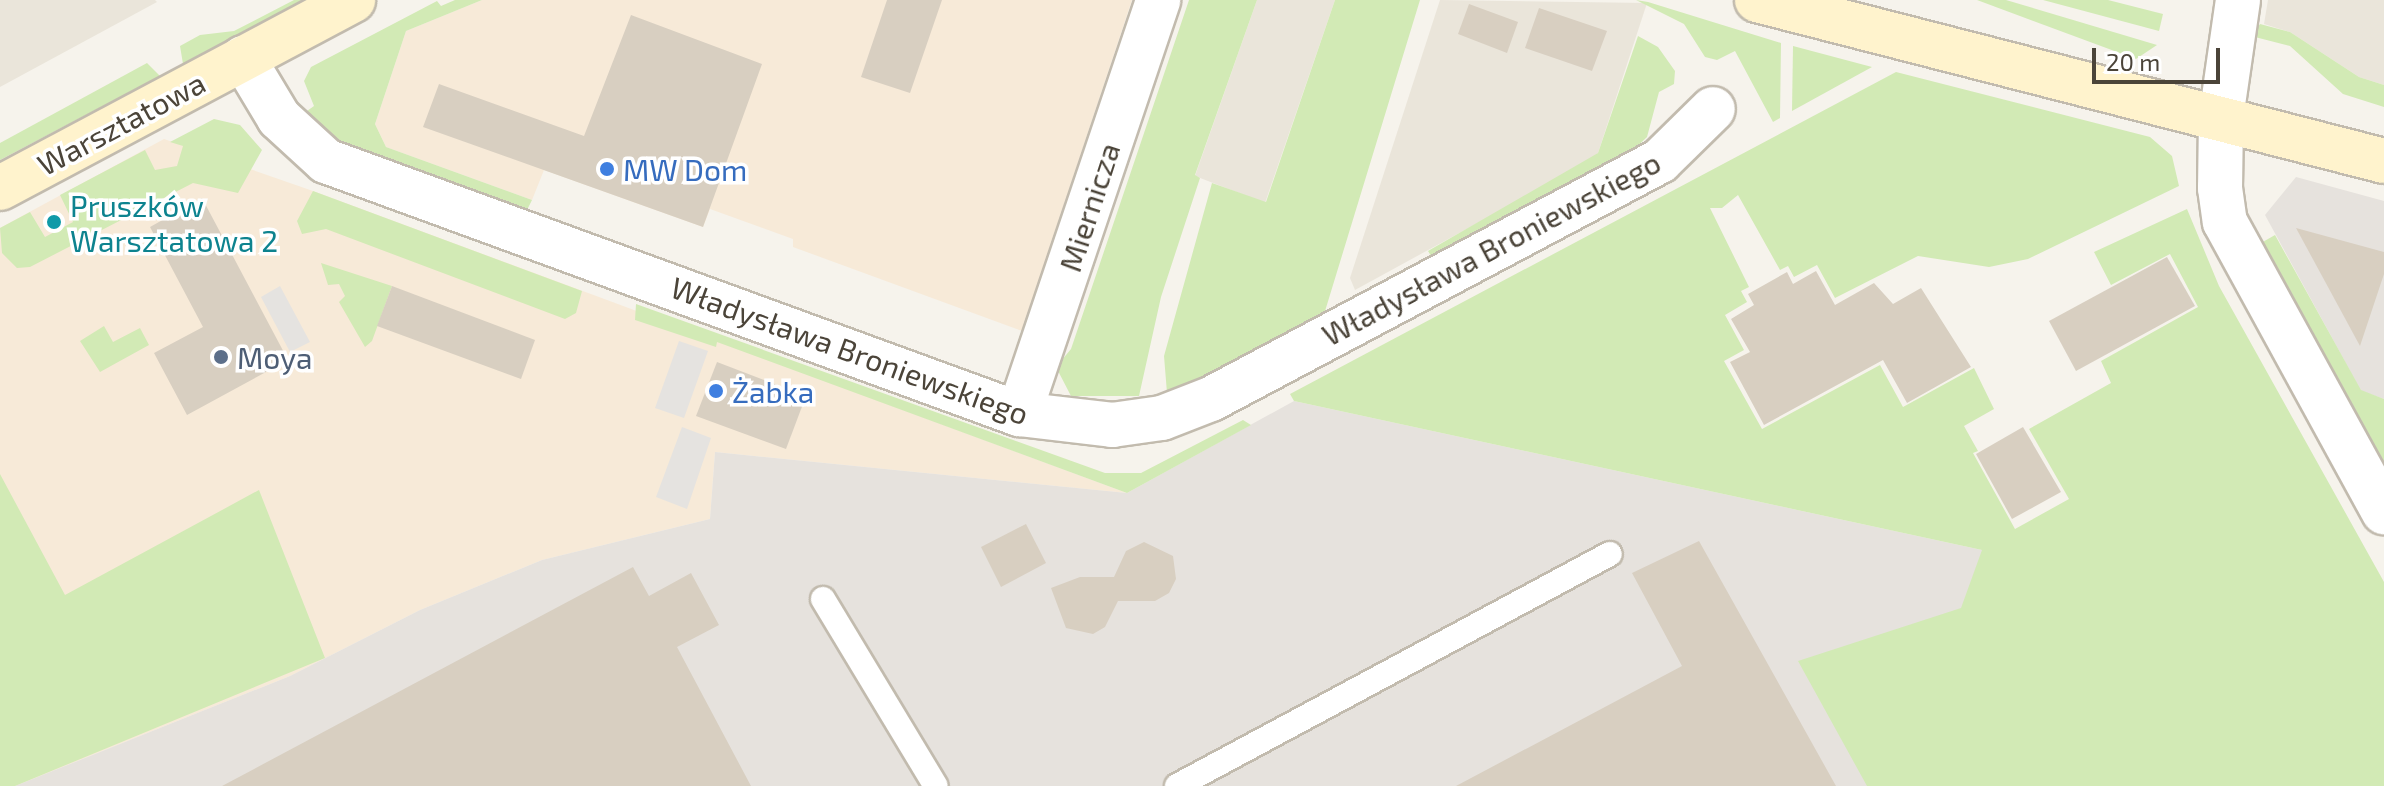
<!DOCTYPE html>
<meta charset="utf-8">
<style>
body{margin:0}
#map{position:relative;width:2384px;height:786px;overflow:hidden;background:#f6f3ec;font-family:"Exo 2",sans-serif}
div>[style]{position:absolute}
[style*='--x']{left:calc(var(--x)*1px);top:calc(var(--y)*1px);width:calc(var(--w)*1px);rotate:calc(var(--a)*1deg)}
.residential>*{inset:0;background:#eae5da}
.commercial>*{inset:0;background:#f7ead8}
.industrial>*{inset:0;background:#e6e2dd}
.green>*{inset:0;background:#d2eab5}
.parking>*{inset:0;background:#e5e3e0}
.building>*{inset:0;background:#d8cfc1}
.roads{filter:drop-shadow(2px 0 #c2bbae) drop-shadow(-2px 0 #c2bbae) drop-shadow(0 2px #c2bbae) drop-shadow(0 -2px #c2bbae)}
.lane>*{height:24px;margin:-12px;padding:0 12px;transform-origin:12px;border-radius:12px;background:#fff}
.street>*{height:44px;margin:-22px;padding:0 22px;transform-origin:22px;border-radius:22px;background:#fff}
.secondary>*{height:44px;margin:-22px;padding:0 22px;transform-origin:22px;border-radius:22px;background:#fff3cd}
.dots>*{width:22px;height:22px;translate:-50% -50%;box-sizing:border-box;border:4px solid #fff;border-radius:50%}
span{translate:-50% -50%;white-space:nowrap;text-align:center;line-height:1.15;-webkit-text-stroke:7px #fff;paint-order:stroke}
.street-label{font-size:30px;color:#4b4439}
.shop-label{font-size:30px;color:#366cbe}
.left{translate:0 -50%;text-align:left}
.culture-label{font-size:30px;color:#0d838f}
.service-label{font-size:30px;color:#4e5e75}
.scale{position:absolute;left:2092px;top:48px;width:128px;height:36px;box-sizing:border-box;border:4px solid #4b4439;border-top:0;padding-left:10px;font-size:24px;line-height:28px;white-space:nowrap;color:#4b4439;-webkit-text-stroke:6px #fff;paint-order:stroke}
</style>
<div id="map">
<div class="residential">
<div style="clip-path:polygon(0 0,155px 0,157px 2px,0 87px)"></div>
<div style="clip-path:polygon(1257px 0,1335px 0,1265px 203px,1195px 176px)"></div>
<div style="clip-path:polygon(1440px 0,1647px 3px,1598px 153px,1589px 162px,1355px 290px,1350px 278px)"></div>
<div style="clip-path:polygon(2268px 0,2384px 0,2384px 85px,2359px 77px,2290px 32px,2264px 24px)"></div>
</div>
<div class="commercial">
<div style="clip-path:polygon(482px 0,1132px 0,1022px 331px,793px 247px,793px 239px,710px 209px,703px 227px,544px 170px,532px 200px,386px 147px,375px 124px,406px 31px)"></div>
<div style="clip-path:polygon(164px 139px,313px 191px,1127px 493px,715px 452px,710px 519px,542px 560px,420px 610px,290px 676px,15px 786px,0 786px,0 228px)"></div>
</div>
<div class="industrial">
<div style="clip-path:polygon(2296px 177px,2384px 201px,2384px 399px,2361px 391px,2265px 215px)"></div>
<div style="clip-path:polygon(1294px 401px,1982px 550px,2384px 786px,15px 786px,290px 676px,420px 610px,542px 560px,710px 519px,715px 452px,1127px 493px)"></div>
</div>
<div class="green">
<div style="clip-path:polygon(294px 0,305px 0,183px 64px,180px 46px,200px 35px,234px 31px)"></div>
<div style="clip-path:polygon(455px 0,482px 0,406px 31px,375px 124px,386px 147px,532px 200px,525px 214px,334px 142px,300px 116px,314px 106px,304px 81px,311px 67px,437px 1px,441px 6px)"></div>
<div style="clip-path:polygon(1189px 0,1257px 0,1195px 175px,1200px 178px,1161px 297px,1139px 396px,1071px 396px,1056px 367px,1071px 349px)"></div>
<div style="clip-path:polygon(1335px 0,1420px 0,1322px 321px,1199px 385px,1167px 393px,1164px 356px,1212px 183px,1266px 202px)"></div>
<div style="clip-path:polygon(1636px 0,1648px 2px,1781px 43px,1780px 118px,1773px 122px,1735px 51px,1717px 60px,1705px 57px,1684px 24px)"></div>
<div style="clip-path:polygon(1977px 0,2006px 0,2157px 45px,2136px 59px)"></div>
<div style="clip-path:polygon(2043px 0,2108px 0,2163px 14px,2159px 31px)"></div>
<div style="clip-path:polygon(2260px 24px,2290px 32px,2359px 77px,2384px 85px,2384px 107px,2343px 94px,2290px 46px,2251px 36px)"></div>
<div style="clip-path:polygon(1638px 36px,1658px 47px,1675px 71px,1674px 84px,1659px 92px,1647px 137px,1622px 161px,1434px 261px,1428px 251px,1598px 153px)"></div>
<div style="clip-path:polygon(1793px 46px,1872px 67px,1792px 111px)"></div>
<div style="clip-path:polygon(147px 63px,160px 76px,0 160px,0 143px)"></div>
<div style="clip-path:polygon(1896px 72px,2150px 137px,2172px 156px,2179px 186px,2028px 259px,1989px 267px,1918px 256px,1835px 298px,1817px 265px,1794px 277px,1788px 266px,1780px 270px,1738px 195px,1722px 208px,1710px 208px,1749px 287px,1741px 291px,1747px 302px,1725px 315px,1744px 350px,1724px 361px,1762px 429px,1880px 365px,1903px 407px,1974px 368px,1994px 409px,1964px 426px,1978px 451px,1973px 453px,2015px 529px,2069px 499px,2029px 429px,2111px 383px,2101px 361px,2198px 307px,2170px 254px,2111px 285px,2094px 252px,2187px 209px,2219px 286px,2384px 582px,2384px 786px,1867px 786px,1798px 661px,1961px 608px,1982px 550px,1294px 401px,1290px 394px)"></div>
<div style="clip-path:polygon(214px 119px,240px 125px,262px 150px,238px 193px,193px 183px,30px 267px,17px 268px,2px 253px,0 228px,30px 212px,45px 237px,73px 222px,60px 195px,145px 150px,155px 170px,177px 166px,183px 146px,170px 142px)"></div>
<div style="clip-path:polygon(313px 191px,582px 291px,576px 313px,565px 319px,326px 229px,302px 234px,297px 221px)"></div>
<div style="clip-path:polygon(2275px 235px,2361px 390px,2384px 399px,2384px 477px,2261px 243px)"></div>
<div style="clip-path:polygon(321px 263px,392px 286px,372px 341px,365px 347px,339px 302px,345px 296px,339px 284px,328px 285px)"></div>
<div style="clip-path:polygon(636px 304px,1105px 473px,1141px 473px,1243px 420px,1251px 425px,1127px 493px,717px 342px,716px 347px,635px 320px)"></div>
<div style="clip-path:polygon(104px 326px,113px 342px,140px 328px,149px 345px,100px 372px,80px 341px)"></div>
<div style="clip-path:polygon(0 474px,65px 595px,259px 490px,325px 658px,15px 786px,0 786px)"></div>
</div>
<div class="parking">
<div style="clip-path:polygon(280px 286px,310px 342px,290px 352px,261px 297px)"></div>
<div style="clip-path:polygon(679px 341px,708px 351px,684px 418px,655px 408px)"></div>
<div style="clip-path:polygon(682px 427px,711px 438px,687px 509px,656px 497px)"></div>
</div>
<div class="building">
<div style="clip-path:polygon(887px 0,942px 0,910px 93px,861px 77px)"></div>
<div style="clip-path:polygon(1469px 4px,1518px 22px,1507px 53px,1458px 34px)"></div>
<div style="clip-path:polygon(1539px 8px,1607px 31px,1592px 71px,1525px 48px)"></div>
<div style="clip-path:polygon(631px 15px,762px 64px,703px 227px,423px 127px,439px 84px,584px 136px)"></div>
<div style="clip-path:polygon(202px 198px,288px 360px,187px 415px,154px 353px,203px 327px,150px 227px)"></div>
<div style="clip-path:polygon(2296px 228px,2384px 252px,2384px 274px,2360px 346px)"></div>
<div style="clip-path:polygon(2167px 257px,2195px 306px,2076px 371px,2049px 321px)"></div>
<div style="clip-path:polygon(1816px 271px,1835px 305px,1874px 283px,1893px 304px,1921px 288px,1971px 367px,1907px 403px,1883px 360px,1764px 425px,1730px 362px,1750px 352px,1731px 319px,1754px 305px,1748px 294px,1787px 272px,1793px 284px)"></div>
<div style="clip-path:polygon(392px 286px,535px 340px,521px 379px,377px 326px)"></div>
<div style="clip-path:polygon(717px 362px,806px 396px,786px 449px,696px 416px)"></div>
<div style="clip-path:polygon(2023px 427px,2061px 492px,2012px 519px,1976px 454px)"></div>
<div style="clip-path:polygon(1026px 524px,1046px 563px,1001px 587px,981px 547px)"></div>
<div style="clip-path:polygon(1699px 541px,1836px 786px,1456px 786px,1682px 666px,1632px 573px)"></div>
<div style="clip-path:polygon(1144px 542px,1173px 556px,1176px 579px,1169px 593px,1155px 601px,1118px 601px,1105px 627px,1093px 634px,1066px 628px,1051px 588px,1080px 577px,1114px 577px,1126px 551px)"></div>
<div style="clip-path:polygon(633px 567px,649px 596px,691px 573px,719px 625px,677px 647px,751px 786px,222px 786px)"></div>
</div>
<div class="roads">
<div class="lane">
<div style="--x:823;--y:599;--w:218;--a:58.9"></div>
<div style="--x:1177;--y:786;--w:491;--a:-28.2"></div>
</div>
<div class="street">
<div style="--x:2238;--y:0;--w:119;--a:98.2"></div>
<div style="--x:2221;--y:118;--w:70;--a:90.8"></div>
<div style="--x:2220;--y:188;--w:34;--a:82"></div>
<div style="--x:2225;--y:222;--w:331;--a:61.3"></div>
<div style="--x:243;--y:58;--w:70;--a:59"></div>
<div style="--x:279;--y:118;--w:64;--a:42.5"></div>
<div style="--x:326;--y:161;--w:738;--a:20.06"></div>
<div style="--x:1019;--y:414;--w:94;--a:6.7"></div>
<div style="--x:1112;--y:425;--w:50;--a:-8"></div>
<div style="--x:1162;--y:418;--w:53;--a:-21.2"></div>
<div style="--x:1211;--y:399;--w:508;--a:-27.93"></div>
<div style="--x:1660;--y:161;--w:74;--a:-44.5"></div>
<div style="--x:1019;--y:414;--w:437;--a:-71.4"></div>
</div>
<div class="secondary">
<div style="--x:1757;--y:0;--w:647;--a:14.4"></div>
<div style="--x:0;--y:188;--w:400;--a:-28"></div>
</div>
</div>
<div class="dots">
<div style="left:607px;top:169px;background:#3f7fe0"></div>
<div style="left:54px;top:222px;background:#0f9aa8"></div>
<div style="left:221px;top:357px;background:#5c6f8a"></div>
<div style="left:716px;top:391px;background:#3f7fe0"></div>
</div>
<div class="street-label">
<span style="left:121px;top:123px;rotate:-28deg">Warsztatowa</span>
<span style="left:1089px;top:207px;rotate:-72deg">Miernicza</span>
<span style="left:1491px;top:248px;rotate:-28deg">Władysława Broniewskiego</span>
<span style="left:850px;top:350px;rotate:20deg">Władysława Broniewskiego</span>
</div>
<div class="shop-label">
<span class="left" style="left:623px;top:169px">MW Dom</span>
<span class="left" style="left:732px;top:391px">Żabka</span>
</div>
<div class="culture-label">
<span class="left" style="left:70px;top:222px">Pruszków<br>Warsztatowa 2</span>
</div>
<div class="service-label">
<span class="left" style="left:237px;top:357px">Moya</span>
</div>
<div class="scale">20 m</div>
</div>
